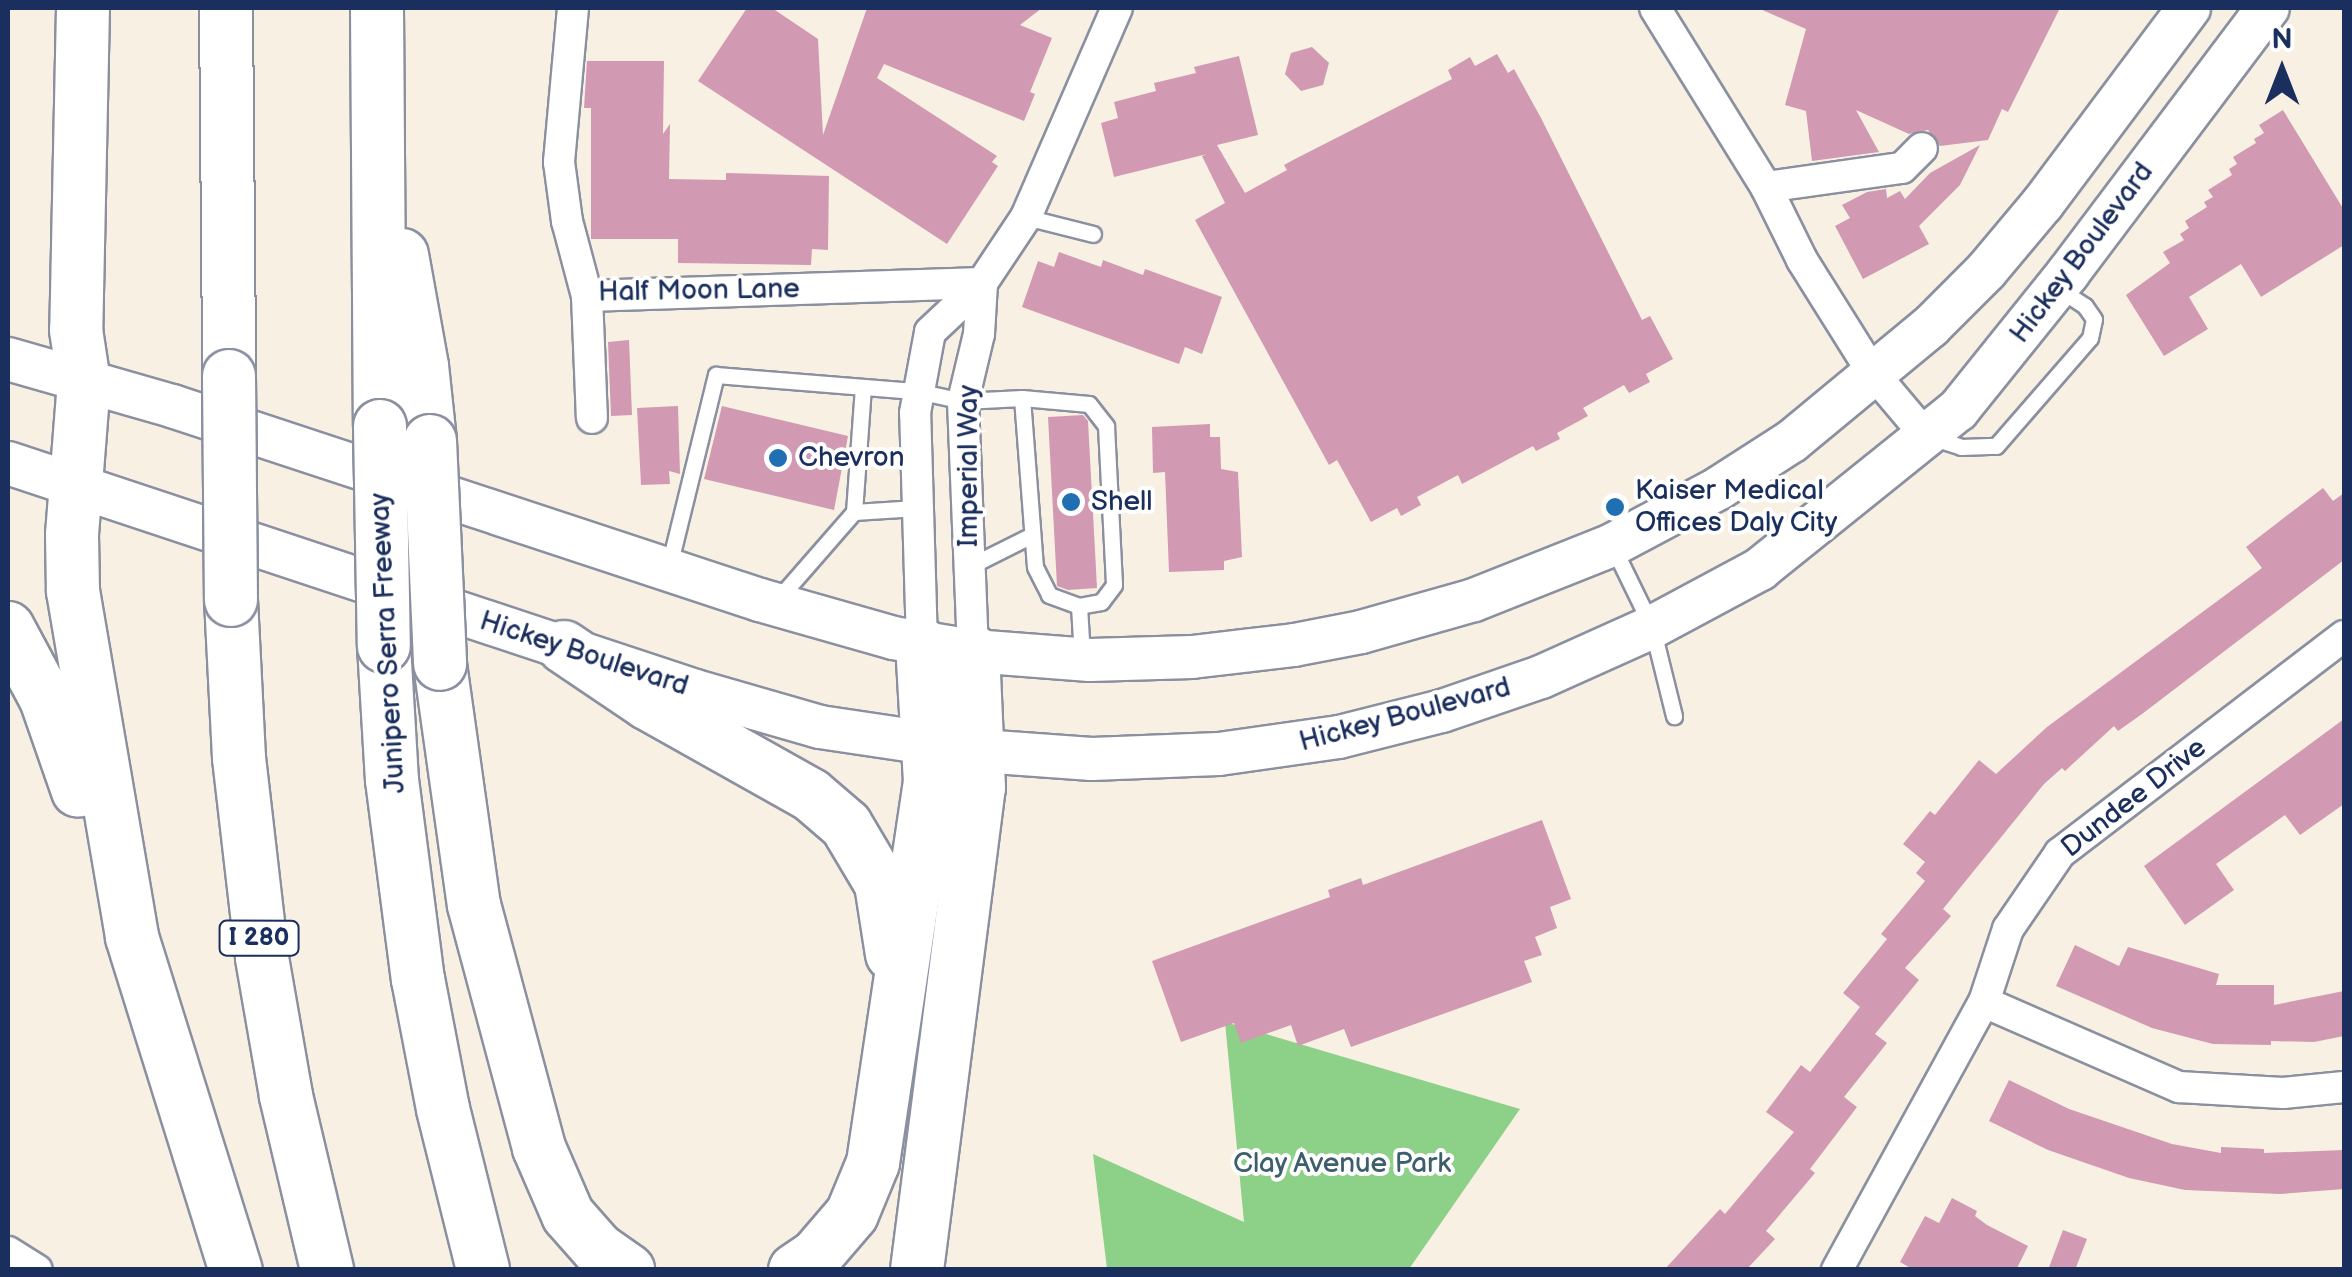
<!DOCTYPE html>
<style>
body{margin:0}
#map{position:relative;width:2352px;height:1277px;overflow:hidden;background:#f8f1e3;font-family:"Balsamiq Sans",sans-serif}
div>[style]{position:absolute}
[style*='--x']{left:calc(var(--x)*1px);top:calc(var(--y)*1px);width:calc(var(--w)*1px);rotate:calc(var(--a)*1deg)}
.green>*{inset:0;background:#8dd088}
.building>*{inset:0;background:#d199b2}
.roads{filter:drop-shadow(2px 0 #8a90a0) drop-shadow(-2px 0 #8a90a0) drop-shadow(0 2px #8a90a0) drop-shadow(0 -2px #8a90a0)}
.lane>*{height:15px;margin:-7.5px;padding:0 7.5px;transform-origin:7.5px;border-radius:7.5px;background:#fff}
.street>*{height:30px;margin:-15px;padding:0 15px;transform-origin:15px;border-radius:15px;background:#fff}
.secondary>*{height:42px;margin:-21px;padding:0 21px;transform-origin:21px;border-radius:21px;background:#fff}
.highway>*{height:52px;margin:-26px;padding:0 26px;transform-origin:26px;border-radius:26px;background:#fff}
.bridges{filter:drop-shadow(2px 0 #8a90a0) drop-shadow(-2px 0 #8a90a0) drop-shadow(0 2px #8a90a0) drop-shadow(0 -2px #8a90a0)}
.highway-bridge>*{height:52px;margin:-26px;padding:0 26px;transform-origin:26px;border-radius:26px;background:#fff}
.dots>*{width:28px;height:28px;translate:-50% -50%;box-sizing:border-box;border:5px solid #fff;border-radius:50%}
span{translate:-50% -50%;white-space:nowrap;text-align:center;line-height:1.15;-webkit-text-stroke:8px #fff;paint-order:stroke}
.shield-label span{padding:2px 8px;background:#fff;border:2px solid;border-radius:8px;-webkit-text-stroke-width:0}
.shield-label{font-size:25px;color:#1b2f5e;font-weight:700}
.street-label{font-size:28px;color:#1b2f5e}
.poi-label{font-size:28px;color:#1b2f5e}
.left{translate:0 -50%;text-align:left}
.park-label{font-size:28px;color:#3d5f6b}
.frame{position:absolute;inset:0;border:10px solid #1b2f5e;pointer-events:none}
.north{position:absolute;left:2232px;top:20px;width:100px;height:100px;-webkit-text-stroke:8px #fff;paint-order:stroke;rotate:0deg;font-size:28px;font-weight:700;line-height:40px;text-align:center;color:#1b2f5e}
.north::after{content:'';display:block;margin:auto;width:35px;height:45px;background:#1b2f5e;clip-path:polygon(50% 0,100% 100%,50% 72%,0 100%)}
</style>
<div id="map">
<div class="green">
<div style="clip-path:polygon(1225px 1022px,1520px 1109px,1409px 1269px,1107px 1269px,1093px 1154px,1244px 1222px)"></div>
</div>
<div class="building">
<div style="clip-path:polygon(747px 8px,772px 8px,818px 39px,823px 135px,867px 8px,1042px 8px,1020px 25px,1052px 38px,1030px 92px,1035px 94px,1024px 121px,884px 64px,877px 78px,997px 156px,992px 162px,998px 166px,947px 244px,698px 81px)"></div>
<div style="clip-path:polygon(1758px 8px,2060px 8px,2008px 112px,2002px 109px,1988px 140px,1940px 146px,1928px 130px,1909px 134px,1856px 110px,1879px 152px,1812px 161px,1806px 111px,1785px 105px,1806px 29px)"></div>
<div style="clip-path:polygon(1312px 47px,1329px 63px,1323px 85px,1301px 91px,1285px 74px,1291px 53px)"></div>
<div style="clip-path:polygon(1497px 54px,1508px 73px,1514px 69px,1541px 118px,1642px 320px,1650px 316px,1673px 359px,1646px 374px,1650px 382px,1629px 393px,1624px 385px,1583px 408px,1588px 416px,1557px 433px,1560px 439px,1536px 451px,1533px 446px,1462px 484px,1458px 475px,1417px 497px,1421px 505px,1401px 516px,1397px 508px,1371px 522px,1337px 460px,1329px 465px,1195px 220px,1225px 203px,1202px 156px,1207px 154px,1114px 177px,1101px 123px,1118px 118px,1114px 102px,1156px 91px,1154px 83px,1196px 73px,1194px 67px,1239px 56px,1258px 135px,1217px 145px,1245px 193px,1287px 170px,1284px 165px,1295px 159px,1452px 79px,1448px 70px,1470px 57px,1475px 66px)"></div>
<div style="clip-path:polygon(587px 61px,664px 61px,663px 134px,670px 124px,669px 179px,726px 180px,726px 173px,829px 176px,828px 250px,812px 249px,811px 265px,678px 263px,678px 239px,591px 239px,591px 108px,584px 108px)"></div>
<div style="clip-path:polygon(2283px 110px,2344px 210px,2344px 245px,2261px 297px,2241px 264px,2189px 297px,2208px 329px,2164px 356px,2126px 295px,2170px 263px,2163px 252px,2184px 240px,2180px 234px,2189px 228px,2185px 221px,2207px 207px,2204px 202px,2213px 197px,2208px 190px,2232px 175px,2229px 169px,2237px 164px,2233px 157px,2256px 143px,2254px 139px,2264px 133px,2259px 125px)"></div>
<div style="clip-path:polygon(1980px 145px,1960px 185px,1919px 226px,1929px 244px,1863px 279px,1835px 226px,1850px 218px,1842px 205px,1867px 192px,1886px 189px,1887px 198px,1900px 191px,1905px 199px,1930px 173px)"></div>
<div style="clip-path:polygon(1059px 252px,1101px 267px,1103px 260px,1143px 275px,1145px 269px,1222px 297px,1202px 354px,1185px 347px,1179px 364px,1022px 307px,1038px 261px,1054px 267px)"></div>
<div style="clip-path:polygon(629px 340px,632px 415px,611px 416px,608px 342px)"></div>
<div style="clip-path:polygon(678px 406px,680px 474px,669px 471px,670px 484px,641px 485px,637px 408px)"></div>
<div style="clip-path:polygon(722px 406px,848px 436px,834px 510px,704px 479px)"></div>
<div style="clip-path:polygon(1083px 415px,1088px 421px,1097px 588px,1068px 590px,1057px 586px,1048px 417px)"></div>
<div style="clip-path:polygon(1210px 424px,1210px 437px,1220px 437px,1221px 469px,1238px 472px,1242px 557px,1224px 561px,1224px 570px,1169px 572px,1165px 472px,1153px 473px,1152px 427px)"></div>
<div style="clip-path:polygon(2323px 488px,2333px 501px,2344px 493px,2344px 560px,2142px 714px,2118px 731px,2114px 726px,2065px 771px,2062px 768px,2044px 784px,1943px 909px,1951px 916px,1905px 968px,1919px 980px,1875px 1034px,1887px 1043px,1844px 1097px,1857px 1107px,1810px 1169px,1815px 1173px,1766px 1231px,1775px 1239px,1746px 1270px,1664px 1270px,1720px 1209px,1725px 1214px,1794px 1132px,1766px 1112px,1801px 1065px,1810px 1072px,1860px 1007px,1843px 993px,1887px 939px,1881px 934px,1925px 881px,1916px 873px,1925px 862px,1903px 844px,1930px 811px,1935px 815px,1979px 760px,1996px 774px,2047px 727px,2262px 568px,2246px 547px)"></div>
<div style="clip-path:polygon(2344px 719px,2344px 804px,2300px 835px,2285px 815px,2216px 864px,2234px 890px,2185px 925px,2144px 866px)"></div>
<div style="clip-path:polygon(1542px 820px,1571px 899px,1550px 907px,1557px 928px,1535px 937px,1542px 955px,1524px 961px,1532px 982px,1351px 1047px,1344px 1029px,1298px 1046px,1291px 1025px,1241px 1043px,1234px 1023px,1181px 1042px,1152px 961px,1330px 897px,1328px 890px,1361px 878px,1363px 885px)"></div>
<div style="clip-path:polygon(2075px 945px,2119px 966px,2128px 947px,2219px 974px,2216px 985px,2274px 985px,2274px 1005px,2344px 991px,2344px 1036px,2314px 1042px,2271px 1041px,2271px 1045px,2213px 1044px,2152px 1028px,2056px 986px)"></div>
<div style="clip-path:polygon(2009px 1080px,2069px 1109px,2172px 1144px,2221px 1153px,2221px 1147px,2264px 1149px,2264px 1153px,2344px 1150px,2344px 1189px,2280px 1194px,2185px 1190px,2129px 1178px,2048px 1150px,1989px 1121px)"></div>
<div style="clip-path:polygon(1952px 1198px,1977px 1211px,1975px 1216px,1987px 1225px,2028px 1246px,2016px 1270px,1914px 1270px,1900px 1262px,1925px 1216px,1939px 1223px)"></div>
<div style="clip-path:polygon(2063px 1230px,2087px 1239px,2075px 1270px,2048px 1270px)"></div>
</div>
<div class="roads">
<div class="lane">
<div style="--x:1026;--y:217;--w:69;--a:14.2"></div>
<div style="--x:1022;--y:398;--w:169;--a:85.6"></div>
<div style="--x:1035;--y:567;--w:31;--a:63"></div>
<div style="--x:1049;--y:595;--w:32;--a:20"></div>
<div style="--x:1934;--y:438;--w:28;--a:18"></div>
<div style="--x:1961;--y:447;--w:35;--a:-2"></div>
<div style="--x:1996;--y:446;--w:143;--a:-49"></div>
<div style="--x:2090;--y:338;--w:19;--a:-78"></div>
<div style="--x:2094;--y:319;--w:16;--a:-125"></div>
<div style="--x:2085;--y:306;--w:33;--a:-147"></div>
<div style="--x:854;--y:512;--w:63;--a:-3.6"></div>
<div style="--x:1614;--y:549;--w:87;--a:64"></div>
<div style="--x:1652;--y:627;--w:92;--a:76.1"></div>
<div style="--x:669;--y:566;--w:197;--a:-76.2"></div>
<div style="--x:716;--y:375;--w:202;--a:4.6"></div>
<div style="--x:917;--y:391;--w:47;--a:12.3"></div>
<div style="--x:963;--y:401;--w:59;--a:-2.9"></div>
<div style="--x:1022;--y:398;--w:67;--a:5.1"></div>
<div style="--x:1089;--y:404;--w:28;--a:52"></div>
<div style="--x:1106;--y:426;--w:159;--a:87.1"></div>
<div style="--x:1114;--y:585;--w:21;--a:127"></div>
<div style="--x:1101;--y:602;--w:22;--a:170"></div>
<div style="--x:1079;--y:606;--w:50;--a:86.6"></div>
<div style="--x:970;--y:566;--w:69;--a:-26.6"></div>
<div style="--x:778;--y:599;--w:116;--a:-48.9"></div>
<div style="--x:854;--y:512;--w:125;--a:-85.9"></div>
</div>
<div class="street">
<div style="--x:573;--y:8;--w:155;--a:95.2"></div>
<div style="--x:559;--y:162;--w:60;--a:82.3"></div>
<div style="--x:567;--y:221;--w:78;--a:75.1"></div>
<div style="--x:587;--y:296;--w:395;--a:-1.9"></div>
<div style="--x:1655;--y:8;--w:211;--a:58.2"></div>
<div style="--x:1766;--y:187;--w:81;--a:63.7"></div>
<div style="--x:1802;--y:260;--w:133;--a:57.9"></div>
<div style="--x:1873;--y:373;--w:82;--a:49.9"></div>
<div style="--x:1766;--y:187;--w:137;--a:-8"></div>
<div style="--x:1902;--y:168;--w:28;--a:-45"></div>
<div style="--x:587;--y:296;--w:122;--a:87.7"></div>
<div style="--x:922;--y:644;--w:231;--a:-91.7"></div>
<div style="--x:915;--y:413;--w:82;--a:-79.5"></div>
<div style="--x:930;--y:332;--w:71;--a:-43.3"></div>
<div style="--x:982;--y:283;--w:79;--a:-56.3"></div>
<div style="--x:1026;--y:217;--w:228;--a:-66.5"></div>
<div style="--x:973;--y:651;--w:250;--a:-92.3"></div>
<div style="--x:963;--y:401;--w:69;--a:-76.6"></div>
<div style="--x:979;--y:334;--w:51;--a:-86.6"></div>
<div style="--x:1984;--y:1002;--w:213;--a:23.6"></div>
<div style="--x:2179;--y:1087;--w:104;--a:3.3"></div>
<div style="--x:2283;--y:1093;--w:61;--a:-5.6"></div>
<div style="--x:8;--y:1252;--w:34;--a:32"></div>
<div style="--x:1837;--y:1270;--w:306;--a:-61.3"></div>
<div style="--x:1984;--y:1002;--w:77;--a:-71.8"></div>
<div style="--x:2008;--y:929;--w:92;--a:-55.6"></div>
<div style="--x:2060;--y:853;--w:357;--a:-37.4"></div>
</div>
<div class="secondary">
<div style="--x:8;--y:359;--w:171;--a:16"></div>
<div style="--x:172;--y:406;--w:619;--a:18.26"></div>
<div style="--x:760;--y:600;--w:138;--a:15.9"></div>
<div style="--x:893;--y:638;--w:81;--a:9.2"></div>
<div style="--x:973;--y:651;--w:117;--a:4.4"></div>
<div style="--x:1090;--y:660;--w:102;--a:-1.7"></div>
<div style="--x:1192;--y:657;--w:103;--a:-6.7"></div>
<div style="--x:1294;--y:645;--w:68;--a:-11"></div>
<div style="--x:1361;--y:632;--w:117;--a:-15.8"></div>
<div style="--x:1474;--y:600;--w:149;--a:-21.7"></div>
<div style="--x:1612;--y:545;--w:121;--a:-28"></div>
<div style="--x:1719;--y:488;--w:87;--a:-32.8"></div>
<div style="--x:1792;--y:441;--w:179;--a:-39.6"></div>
<div style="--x:1930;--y:327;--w:79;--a:-45"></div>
<div style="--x:1986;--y:271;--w:89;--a:-50"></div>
<div style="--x:2043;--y:203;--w:244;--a:-53.2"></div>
<div style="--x:8;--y:463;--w:724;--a:18.36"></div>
<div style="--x:695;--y:691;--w:130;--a:16.1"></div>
<div style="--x:820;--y:727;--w:163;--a:8.5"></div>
<div style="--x:981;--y:751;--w:111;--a:4.1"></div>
<div style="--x:1092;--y:759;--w:127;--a:-2.3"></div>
<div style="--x:1219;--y:754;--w:121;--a:-8.1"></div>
<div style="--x:1339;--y:737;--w:106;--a:-14.2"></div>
<div style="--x:1442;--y:711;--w:105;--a:-19"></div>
<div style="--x:1541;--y:677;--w:122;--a:-24.2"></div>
<div style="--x:1652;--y:627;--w:123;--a:-28.2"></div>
<div style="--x:1760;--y:569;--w:254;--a:-38.8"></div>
<div style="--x:1958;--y:410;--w:176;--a:-51.2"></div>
<div style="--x:2068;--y:273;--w:332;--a:-53"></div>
</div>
<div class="highway">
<div style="--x:83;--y:8;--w:322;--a:91.2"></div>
<div style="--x:76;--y:330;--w:53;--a:81.3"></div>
<div style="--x:84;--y:382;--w:153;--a:94.5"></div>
<div style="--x:72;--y:535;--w:56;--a:89"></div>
<div style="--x:73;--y:591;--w:351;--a:80.3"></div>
<div style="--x:132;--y:937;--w:349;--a:72.7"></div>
<div style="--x:226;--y:8;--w:368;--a:89.5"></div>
<div style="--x:377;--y:8;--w:418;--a:89.6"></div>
<div style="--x:402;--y:255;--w:113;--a:79.8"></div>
<div style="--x:422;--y:366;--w:75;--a:83.9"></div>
<div style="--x:231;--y:600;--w:158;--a:87.1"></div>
<div style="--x:239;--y:758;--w:201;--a:83.4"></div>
<div style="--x:262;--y:958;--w:140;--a:80.1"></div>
<div style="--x:286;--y:1096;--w:179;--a:76.7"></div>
<div style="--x:8;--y:628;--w:81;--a:61.8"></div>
<div style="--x:46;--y:699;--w:97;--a:70.8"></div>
<div style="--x:384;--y:646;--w:134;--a:86.6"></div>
<div style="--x:392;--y:780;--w:201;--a:82.6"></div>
<div style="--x:418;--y:979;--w:132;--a:79.1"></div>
<div style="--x:443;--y:1109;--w:166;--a:76"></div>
<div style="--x:564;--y:647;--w:100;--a:34"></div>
<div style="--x:647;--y:703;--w:188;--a:29.3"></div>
<div style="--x:811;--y:795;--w:46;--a:40.6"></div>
<div style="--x:846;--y:825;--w:69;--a:59.3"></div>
<div style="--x:881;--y:884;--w:71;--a:81.1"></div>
<div style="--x:440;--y:664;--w:243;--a:82"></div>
<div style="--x:474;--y:905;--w:252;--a:75"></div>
<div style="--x:539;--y:1148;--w:73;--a:66.6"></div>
<div style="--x:568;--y:1215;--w:45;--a:48.6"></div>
<div style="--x:598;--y:1249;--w:37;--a:35"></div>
<div style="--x:795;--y:1270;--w:25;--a:-34"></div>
<div style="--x:816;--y:1256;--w:55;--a:-49.4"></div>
<div style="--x:852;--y:1214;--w:55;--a:-67.6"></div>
<div style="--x:873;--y:1163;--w:385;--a:-81.5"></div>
<div style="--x:930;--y:782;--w:138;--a:-93.3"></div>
<div style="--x:917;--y:1270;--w:486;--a:-82.7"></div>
<div style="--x:979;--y:788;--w:137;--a:-92.5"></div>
</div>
</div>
<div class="bridges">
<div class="highway-bridge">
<div style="--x:229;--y:376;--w:224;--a:89.5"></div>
<div style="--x:380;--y:426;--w:220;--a:89"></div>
<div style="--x:430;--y:441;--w:223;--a:87.4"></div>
</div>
</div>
<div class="dots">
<div style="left:778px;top:458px;background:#1f6fb2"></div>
<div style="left:1071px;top:502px;background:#1f6fb2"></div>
<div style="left:1615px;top:507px;background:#1f6fb2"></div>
</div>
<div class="shield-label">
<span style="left:259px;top:938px">I 280</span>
</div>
<div class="street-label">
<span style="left:2082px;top:253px;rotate:-53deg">Hickey Boulevard</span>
<span style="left:699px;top:291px;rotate:-1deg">Half Moon Lane</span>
<span style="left:969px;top:466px;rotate:-90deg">Imperial Way</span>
<span style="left:388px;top:643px;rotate:-93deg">Junipero Serra Freeway</span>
<span style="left:584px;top:654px;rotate:18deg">Hickey Boulevard</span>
<span style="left:1405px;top:715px;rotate:-15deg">Hickey Boulevard</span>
<span style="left:2134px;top:798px;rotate:-38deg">Dundee Drive</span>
</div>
<div class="poi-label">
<span class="left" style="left:798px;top:458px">Chevron</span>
<span class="left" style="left:1635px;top:507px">Kaiser Medical<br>Offices Daly City</span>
<span class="left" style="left:1091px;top:502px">Shell</span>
</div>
<div class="park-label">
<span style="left:1342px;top:1164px">Clay Avenue Park</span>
</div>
<div class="frame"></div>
<div class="north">N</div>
</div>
